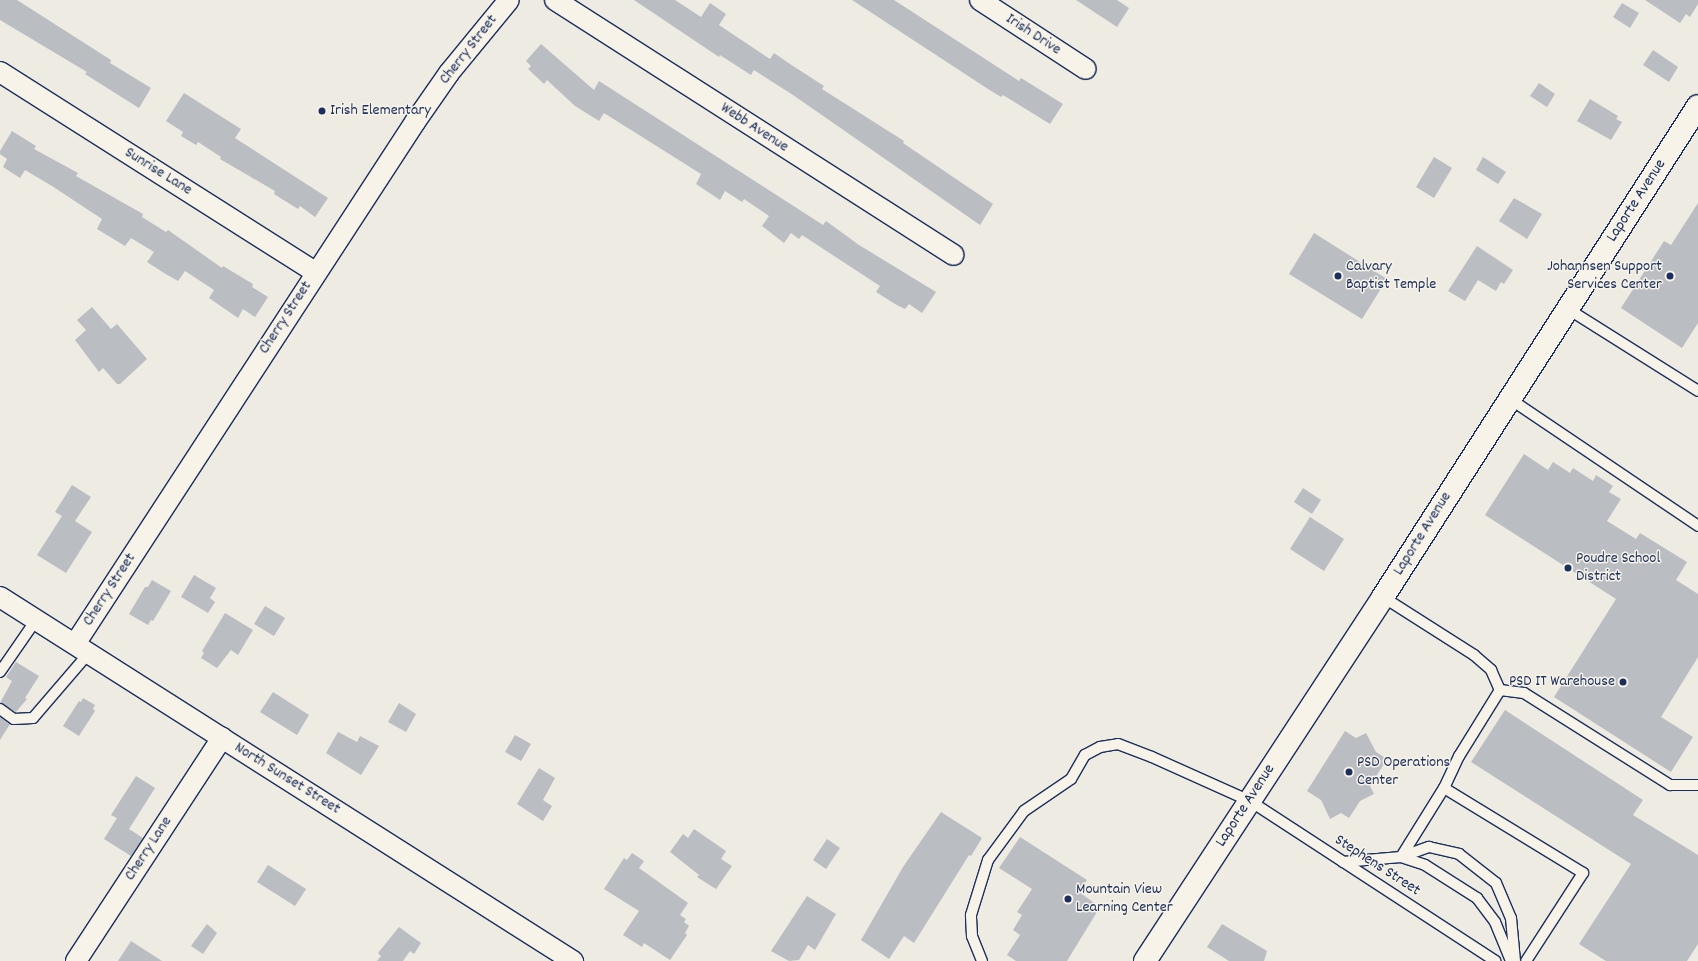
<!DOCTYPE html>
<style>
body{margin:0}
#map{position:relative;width:1698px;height:961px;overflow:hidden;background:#eeebe2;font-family:Dekko,sans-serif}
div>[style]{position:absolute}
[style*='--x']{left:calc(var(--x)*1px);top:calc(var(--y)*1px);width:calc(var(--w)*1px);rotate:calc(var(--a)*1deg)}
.building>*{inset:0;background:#babdc2}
.roads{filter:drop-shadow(1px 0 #1b2f5e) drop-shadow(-1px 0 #1b2f5e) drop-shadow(0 1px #1b2f5e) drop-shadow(0 -1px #1b2f5e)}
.service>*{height:10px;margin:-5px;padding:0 5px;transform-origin:5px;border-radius:5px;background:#f7f3e8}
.minor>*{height:20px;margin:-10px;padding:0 10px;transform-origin:10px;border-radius:10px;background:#f7f3e8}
.tertiary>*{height:22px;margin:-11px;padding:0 11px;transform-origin:11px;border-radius:11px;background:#f7f3e8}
.dots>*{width:11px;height:11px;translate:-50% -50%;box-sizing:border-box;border:2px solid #f7f3e8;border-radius:50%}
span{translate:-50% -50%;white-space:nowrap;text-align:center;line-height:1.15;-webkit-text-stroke:3px #f7f3e8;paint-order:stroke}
.street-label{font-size:16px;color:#1b2f5e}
.poi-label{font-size:16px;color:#1b2f5e}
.left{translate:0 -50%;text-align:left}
.right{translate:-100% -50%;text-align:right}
</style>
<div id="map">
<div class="building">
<div style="clip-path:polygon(0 0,17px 0,111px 60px,110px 63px,151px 88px,139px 108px,85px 74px,87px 72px,0 20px)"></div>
<div style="clip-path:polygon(634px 0,675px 0,701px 17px,710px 3px,726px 14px,719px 25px,770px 59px,774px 53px,790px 64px,824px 86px,822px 89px,904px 141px,903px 143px,993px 204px,980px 225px,793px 95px,754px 70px,751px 75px,720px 55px,719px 57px)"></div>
<div style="clip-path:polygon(852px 0,894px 0,1019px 81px,1021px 78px,1063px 104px,1050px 124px,1003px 95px,1001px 97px,988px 89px)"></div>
<div style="clip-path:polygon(1076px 0,1117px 0,1129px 8px,1117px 27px)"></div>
<div style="clip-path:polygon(1645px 0,1698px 0,1698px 4px,1690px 17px,1686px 14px,1680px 23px)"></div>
<div style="clip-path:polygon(1622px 3px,1639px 13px,1630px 28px,1613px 17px)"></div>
<div style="clip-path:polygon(541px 44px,594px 90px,599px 81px,823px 225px,826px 221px,859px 245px,936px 292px,922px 313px,909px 304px,905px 309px,895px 304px,876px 292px,880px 286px,802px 235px,799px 239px,791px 233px,784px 243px,762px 226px,769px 216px,744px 199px,742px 202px,725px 191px,720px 200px,696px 184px,701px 174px,604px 113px,599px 121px,575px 106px,547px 80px,544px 84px,528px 69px,531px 66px,526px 61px)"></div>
<div style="clip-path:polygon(1653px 50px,1678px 67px,1669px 82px,1643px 65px)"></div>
<div style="clip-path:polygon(1539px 83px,1555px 94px,1547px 107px,1530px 96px)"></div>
<div style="clip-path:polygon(184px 93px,241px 129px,235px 138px,328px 198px,315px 217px,300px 206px,298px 209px,274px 194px,275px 191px,220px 159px,221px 157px,198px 142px,196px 145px,181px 136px,183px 132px,166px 121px)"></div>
<div style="clip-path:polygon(1590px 99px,1618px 116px,1616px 119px,1622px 122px,1611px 140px,1577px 121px)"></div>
<div style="clip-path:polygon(12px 131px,36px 146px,34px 149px,78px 173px,76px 176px,143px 214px,142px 217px,166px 232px,168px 230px,222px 268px,223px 266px,253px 284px,252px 287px,268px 297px,255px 317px,243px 309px,238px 318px,209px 298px,214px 290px,185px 271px,178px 281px,164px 273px,147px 262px,154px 252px,131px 238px,125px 246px,97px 229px,102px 219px,52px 186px,25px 170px,20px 178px,3px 167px,7px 159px,0 154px,0 151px)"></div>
<div style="clip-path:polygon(1434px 157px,1452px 168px,1434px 198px,1416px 187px)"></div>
<div style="clip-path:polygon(1483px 157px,1506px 172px,1498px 184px,1476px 170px)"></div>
<div style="clip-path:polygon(1514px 198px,1542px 214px,1527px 239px,1499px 221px)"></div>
<div style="clip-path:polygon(1698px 203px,1698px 323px,1682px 348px,1621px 308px,1664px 241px,1671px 245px)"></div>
<div style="clip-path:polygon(1314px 233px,1387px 279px,1362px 319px,1289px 274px)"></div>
<div style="clip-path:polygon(1477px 246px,1513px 270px,1504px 284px,1501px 282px,1496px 291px,1478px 280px,1465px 301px,1448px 291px)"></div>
<div style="clip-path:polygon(92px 307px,111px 329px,117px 324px,147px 359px,120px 384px,117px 384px,103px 368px,99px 372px,75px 340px,86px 330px,77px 320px)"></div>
<div style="clip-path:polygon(1524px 454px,1548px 470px,1553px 462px,1570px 473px,1573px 468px,1593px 481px,1596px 475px,1613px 486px,1609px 492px,1621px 499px,1607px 521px,1636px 539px,1640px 533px,1687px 562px,1676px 580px,1698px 594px,1698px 657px,1661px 717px,1693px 737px,1671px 772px,1554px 697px,1616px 599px,1485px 515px)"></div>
<div style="clip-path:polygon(72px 485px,91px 497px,75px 521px,92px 532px,66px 573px,37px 555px,62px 516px,55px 512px)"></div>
<div style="clip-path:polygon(1303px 488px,1321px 500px,1312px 514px,1294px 502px)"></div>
<div style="clip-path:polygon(1310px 517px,1344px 539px,1324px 571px,1290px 549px)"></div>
<div style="clip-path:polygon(194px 575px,216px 588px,210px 598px,215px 602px,208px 613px,181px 597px)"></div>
<div style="clip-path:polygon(152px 580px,171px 591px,153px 621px,151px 620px,148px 625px,129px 614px,145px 587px,148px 587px)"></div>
<div style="clip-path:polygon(265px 606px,285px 618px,274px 636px,254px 624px)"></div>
<div style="clip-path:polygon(225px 613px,253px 630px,238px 655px,231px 650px,217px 668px,201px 658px,204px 653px,202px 651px)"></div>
<div style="clip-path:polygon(16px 662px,39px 676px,25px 698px,27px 699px,16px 712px,0 703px,12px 681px,6px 677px)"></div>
<div style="clip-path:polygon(273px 692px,309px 715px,297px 735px,260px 712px)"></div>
<div style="clip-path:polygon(83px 698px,95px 705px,93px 709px,95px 711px,79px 736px,63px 726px,79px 701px,81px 702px)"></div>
<div style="clip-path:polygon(399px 703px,416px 714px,406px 732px,388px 722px)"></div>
<div style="clip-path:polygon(1505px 710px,1643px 800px,1633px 815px,1698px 855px,1698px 944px,1687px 961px,1606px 961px,1579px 944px,1631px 864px,1471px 762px)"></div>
<div style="clip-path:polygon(0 717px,10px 724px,0 740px)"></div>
<div style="clip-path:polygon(1345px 731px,1356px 738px,1366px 733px,1376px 752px,1387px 759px,1370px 786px,1374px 794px,1360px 801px,1349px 818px,1341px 813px,1330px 819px,1321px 800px,1307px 791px)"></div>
<div style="clip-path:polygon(338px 732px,357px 742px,360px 736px,379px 746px,361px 775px,326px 753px)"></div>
<div style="clip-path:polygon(515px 735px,531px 744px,521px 761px,505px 752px)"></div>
<div style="clip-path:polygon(539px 768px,555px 778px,543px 800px,552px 806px,543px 821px,517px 804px)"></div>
<div style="clip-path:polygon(136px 776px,155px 788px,129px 829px,143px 838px,131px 856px,104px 839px,117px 818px,111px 815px)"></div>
<div style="clip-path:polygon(941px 812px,982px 838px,971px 856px,969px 855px,914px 943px,904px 936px,889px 959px,861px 940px,903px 867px)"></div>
<div style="clip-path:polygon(694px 829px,726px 851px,721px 859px,732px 866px,716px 889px,697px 877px,699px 875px,670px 852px,683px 834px,688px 838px)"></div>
<div style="clip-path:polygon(1020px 837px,1087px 880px,1079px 892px,1100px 907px,1067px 961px,1016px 961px,1007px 955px,1020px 935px,1013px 930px,1022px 915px,1017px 912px,1032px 889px,999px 868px)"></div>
<div style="clip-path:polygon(827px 839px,840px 848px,826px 869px,813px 860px)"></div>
<div style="clip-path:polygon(632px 853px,644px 861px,639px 868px,688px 903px,680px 915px,686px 919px,684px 922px,689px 926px,685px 933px,687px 935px,670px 960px,644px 943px,642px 947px,623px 935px,639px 911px,604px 889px,624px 858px,627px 860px)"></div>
<div style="clip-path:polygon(268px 865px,306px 889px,295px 906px,257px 882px)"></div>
<div style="clip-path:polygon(807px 896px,836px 914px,815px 950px,808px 945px,799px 960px,789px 961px,771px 951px)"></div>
<div style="clip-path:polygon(207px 924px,217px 933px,203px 954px,191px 946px)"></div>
<div style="clip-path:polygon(1222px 924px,1267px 951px,1264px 961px,1229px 961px,1207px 947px)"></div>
<div style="clip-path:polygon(399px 927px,421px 943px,414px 954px,410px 951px,403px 961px,377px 961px,381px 956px,378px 953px)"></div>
<div style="clip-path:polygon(131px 941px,162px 961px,118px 961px)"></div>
</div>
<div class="roads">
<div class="service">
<div style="--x:1568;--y:309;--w:154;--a:32.2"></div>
<div style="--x:1510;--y:399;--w:227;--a:34"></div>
<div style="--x:1383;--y:597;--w:108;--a:32.5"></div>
<div style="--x:1474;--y:655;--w:23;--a:41"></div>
<div style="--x:1491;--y:670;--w:22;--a:66"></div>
<div style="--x:1500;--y:690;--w:78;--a:121.8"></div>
<div style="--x:1459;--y:756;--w:35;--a:115"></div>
<div style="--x:0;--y:672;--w:63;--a:-55.3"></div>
<div style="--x:1500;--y:690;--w:24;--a:7"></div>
<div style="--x:1524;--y:693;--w:173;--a:32.2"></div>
<div style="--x:1670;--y:785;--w:28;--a:0"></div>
<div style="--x:0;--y:709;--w:17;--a:36"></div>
<div style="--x:14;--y:719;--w:19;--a:-3"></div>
<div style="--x:33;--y:718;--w:86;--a:-49.3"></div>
<div style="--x:1401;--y:857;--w:30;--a:-20"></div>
<div style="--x:1429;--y:847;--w:31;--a:13"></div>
<div style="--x:1459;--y:854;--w:47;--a:38.1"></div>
<div style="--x:1496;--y:883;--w:38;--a:67"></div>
<div style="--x:1511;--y:918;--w:43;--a:84.7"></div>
<div style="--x:1401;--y:857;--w:25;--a:18"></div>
<div style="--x:1425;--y:865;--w:62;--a:32.4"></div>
<div style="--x:1477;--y:898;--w:30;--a:53"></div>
<div style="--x:1495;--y:922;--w:42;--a:67.7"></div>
<div style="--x:1343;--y:862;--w:58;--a:-4.9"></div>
<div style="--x:1401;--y:857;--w:81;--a:-58.1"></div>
<div style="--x:1444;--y:788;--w:163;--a:31.4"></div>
<div style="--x:1583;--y:873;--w:105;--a:122.9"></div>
<div style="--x:982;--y:961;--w:27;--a:-112"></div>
<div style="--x:972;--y:936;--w:21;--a:-93"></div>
<div style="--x:971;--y:915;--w:58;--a:-72.8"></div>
<div style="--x:988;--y:860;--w:61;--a:-53.7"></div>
<div style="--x:1024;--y:811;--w:57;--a:-34.2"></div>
<div style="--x:1071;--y:779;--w:28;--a:-60"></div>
<div style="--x:1085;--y:755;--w:17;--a:-28"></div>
<div style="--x:1100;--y:747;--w:18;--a:-9"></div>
<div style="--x:1118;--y:744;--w:36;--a:21"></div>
<div style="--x:1152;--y:757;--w:107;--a:24.2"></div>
<div style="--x:1250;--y:801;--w:293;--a:33.1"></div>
</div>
<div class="minor">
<div style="--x:555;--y:0;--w:473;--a:32.6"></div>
<div style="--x:980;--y:0;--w:126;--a:33.1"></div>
<div style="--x:0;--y:72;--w:373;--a:32.4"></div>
<div style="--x:0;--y:597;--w:679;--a:32.43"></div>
<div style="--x:75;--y:644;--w:623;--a:-56.92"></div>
<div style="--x:415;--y:122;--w:60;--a:-55.2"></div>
<div style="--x:449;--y:73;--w:94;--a:-50.6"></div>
<div style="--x:76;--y:961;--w:267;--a:-56.8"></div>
</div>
<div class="tertiary">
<div style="--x:1145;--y:961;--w:435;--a:-56.8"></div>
<div style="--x:1383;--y:597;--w:583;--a:-57.32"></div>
</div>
</div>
<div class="dots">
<div style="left:322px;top:111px;background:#1b2f5e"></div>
<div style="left:1338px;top:276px;background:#1b2f5e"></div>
<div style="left:1670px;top:276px;background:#1b2f5e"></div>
<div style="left:1568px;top:568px;background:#1b2f5e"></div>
<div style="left:1623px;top:682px;background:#1b2f5e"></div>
<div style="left:1349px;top:772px;background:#1b2f5e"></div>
<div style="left:1068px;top:899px;background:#1b2f5e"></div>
</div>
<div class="street-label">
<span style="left:1033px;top:35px;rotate:33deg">Irish Drive</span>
<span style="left:469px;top:50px;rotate:-52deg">Cherry Street</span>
<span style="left:754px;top:128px;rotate:33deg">Webb Avenue</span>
<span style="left:158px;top:172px;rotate:32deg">Sunrise Lane</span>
<span style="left:1637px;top:201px;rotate:-57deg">Laporte Avenue</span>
<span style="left:286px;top:318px;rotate:-57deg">Cherry Street</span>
<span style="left:1423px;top:534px;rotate:-58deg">Laporte Avenue</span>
<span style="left:110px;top:590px;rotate:-57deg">Cherry Street</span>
<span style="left:287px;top:779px;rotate:32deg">North Sunset Street</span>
<span style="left:1246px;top:806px;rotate:-57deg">Laporte Avenue</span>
<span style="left:149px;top:849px;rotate:-57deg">Cherry Lane</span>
<span style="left:1377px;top:866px;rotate:33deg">Stephens Street</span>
</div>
<div class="poi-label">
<span class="left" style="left:330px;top:111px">Irish Elementary</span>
<span class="left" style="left:1346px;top:276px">Calvary<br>Baptist Temple</span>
<span class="right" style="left:1662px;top:276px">Johannsen Support<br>Services Center</span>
<span class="left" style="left:1576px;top:568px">Poudre School<br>District</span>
<span class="right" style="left:1615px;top:682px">PSD IT Warehouse</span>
<span class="left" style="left:1357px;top:772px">PSD Operations<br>Center</span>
<span class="left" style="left:1076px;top:899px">Mountain View<br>Learning Center</span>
</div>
</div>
